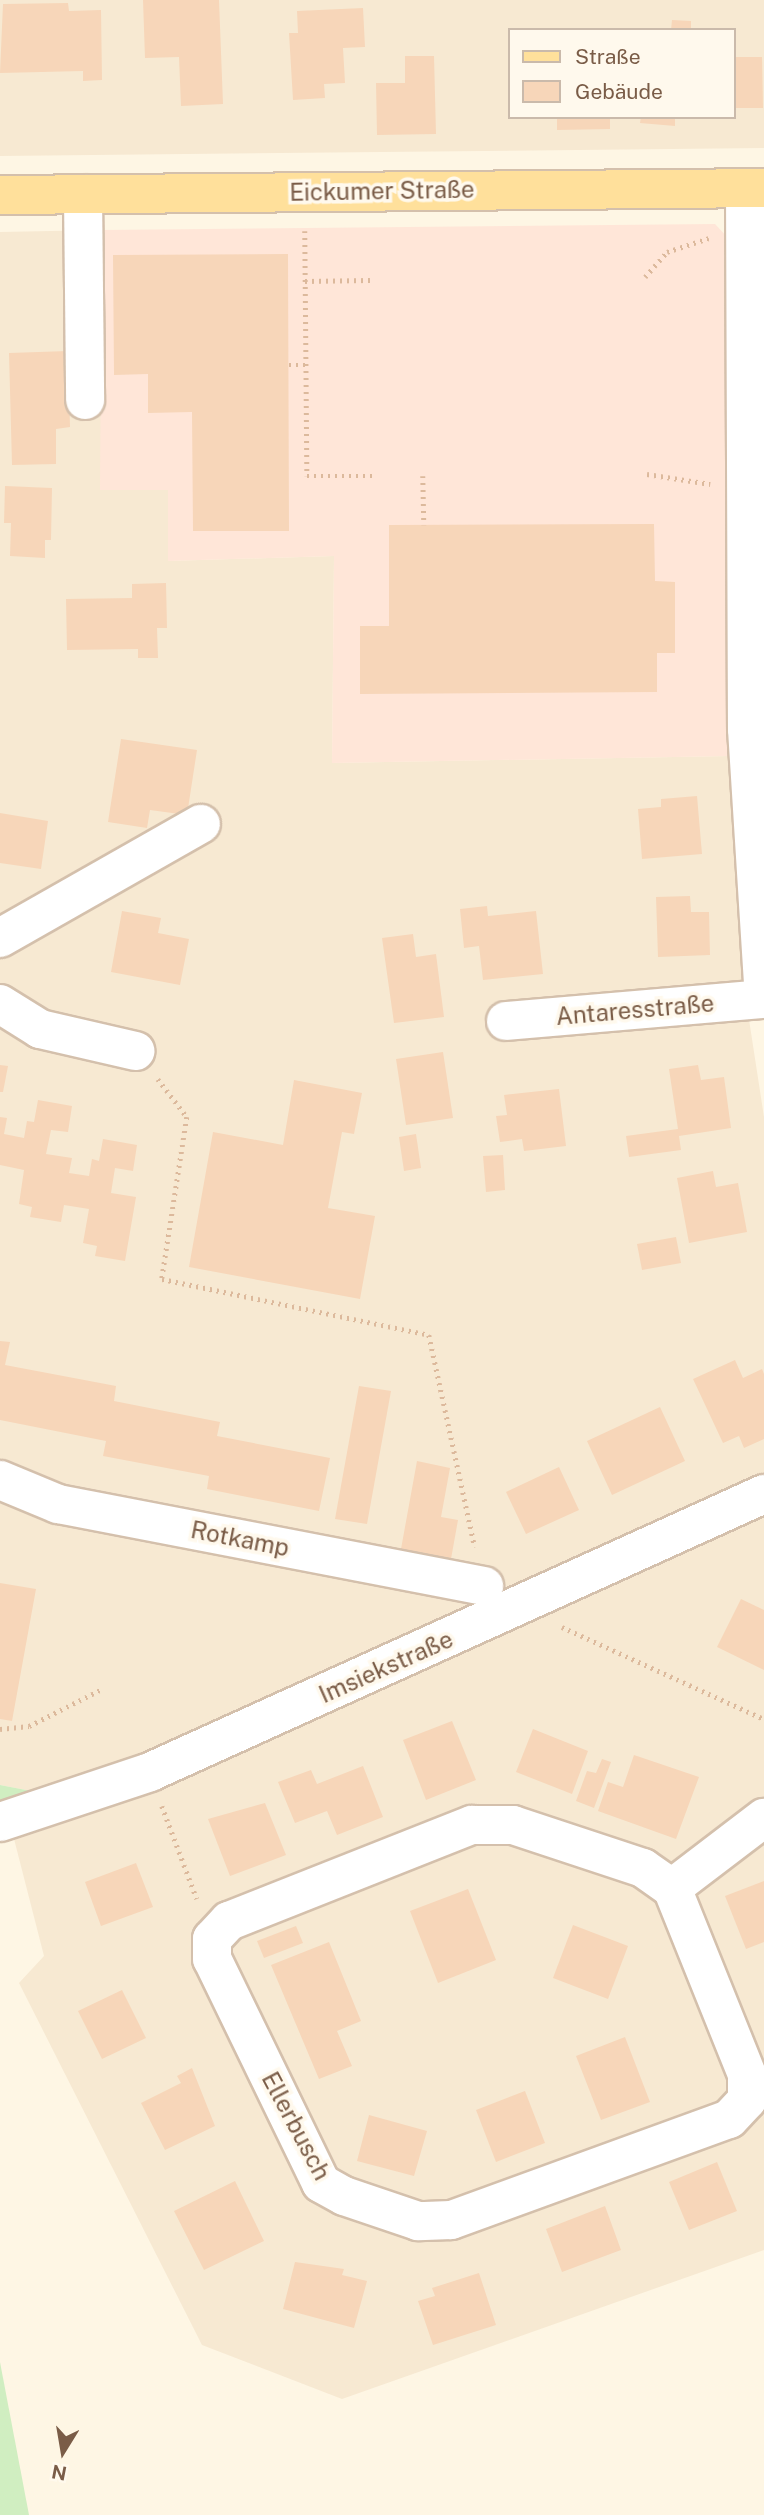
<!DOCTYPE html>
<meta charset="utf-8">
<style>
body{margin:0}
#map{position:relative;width:764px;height:2515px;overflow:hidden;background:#fef6e4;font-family:"Public Sans",sans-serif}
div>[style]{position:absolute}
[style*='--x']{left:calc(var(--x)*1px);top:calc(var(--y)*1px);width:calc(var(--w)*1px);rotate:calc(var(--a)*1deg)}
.residential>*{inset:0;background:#f7e9d2}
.commercial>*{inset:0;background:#ffe6d8}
.green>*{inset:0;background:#d0eec1}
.building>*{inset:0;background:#f7d6b9}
.path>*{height:4.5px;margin-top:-2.25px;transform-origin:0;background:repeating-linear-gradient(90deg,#dcb99c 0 2px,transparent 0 7px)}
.roads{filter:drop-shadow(2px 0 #d4c0ac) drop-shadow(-2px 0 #d4c0ac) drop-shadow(0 2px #d4c0ac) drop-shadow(0 -2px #d4c0ac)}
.minor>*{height:38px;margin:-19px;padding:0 19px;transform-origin:19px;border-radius:19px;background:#fff}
.major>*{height:38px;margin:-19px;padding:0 19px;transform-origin:19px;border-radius:19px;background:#ffe09b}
span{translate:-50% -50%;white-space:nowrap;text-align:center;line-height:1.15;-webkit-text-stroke:7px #fff9ed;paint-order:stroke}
.street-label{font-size:24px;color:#7a5c47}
.legend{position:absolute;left:508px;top:28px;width:228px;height:91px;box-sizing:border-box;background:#fff9ed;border:2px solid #cabaab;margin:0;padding:9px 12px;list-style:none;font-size:21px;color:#7a5c47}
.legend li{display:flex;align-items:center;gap:14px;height:35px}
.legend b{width:35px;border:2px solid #cabaab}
.north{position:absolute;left:28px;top:2417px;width:70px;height:70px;-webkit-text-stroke:5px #fff9ed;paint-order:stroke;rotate:191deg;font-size:19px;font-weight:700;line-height:28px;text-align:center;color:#7a5c47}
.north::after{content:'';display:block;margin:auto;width:24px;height:32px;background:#7a5c47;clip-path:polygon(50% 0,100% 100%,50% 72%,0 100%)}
</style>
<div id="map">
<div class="residential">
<div style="clip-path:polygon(evenodd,0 0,764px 0,764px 148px,0 156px,0 0,510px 30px,734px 30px,734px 117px,510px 117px,510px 30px)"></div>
<div style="clip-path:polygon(102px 230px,101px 490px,168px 490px,168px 561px,334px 556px,332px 763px,730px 756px,746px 1000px,764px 1117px,764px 1474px,509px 1598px,62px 1488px,0 1463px,0 232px)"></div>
<div style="clip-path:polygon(0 1500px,53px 1522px,478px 1605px,57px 1796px,0 1785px)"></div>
<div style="clip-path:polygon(764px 1505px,764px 2250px,342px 2399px,202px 2345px,19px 1983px,44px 1956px,13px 1835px)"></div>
</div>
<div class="commercial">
<div style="clip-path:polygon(715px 224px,729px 239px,730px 756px,332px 763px,334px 556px,168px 561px,168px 490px,100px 490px,102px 230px)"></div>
</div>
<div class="green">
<div style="clip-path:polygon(0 1785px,57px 1796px,0 1814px)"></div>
<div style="clip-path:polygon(0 2362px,29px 2515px,0 2515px)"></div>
</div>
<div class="building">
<div style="clip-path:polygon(143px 0,219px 0,223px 104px,181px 106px,179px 57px,145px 58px)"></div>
<div style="clip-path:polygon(68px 3px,69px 11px,101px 10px,102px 80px,83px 81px,83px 71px,0 73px,3px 4px)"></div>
<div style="clip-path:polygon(363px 8px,365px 47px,343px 48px,345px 83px,324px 84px,325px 98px,293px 100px,289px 33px,298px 33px,297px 11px)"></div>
<div style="clip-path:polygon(672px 20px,691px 21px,691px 30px,671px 30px)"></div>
<div style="clip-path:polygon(405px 56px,434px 56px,436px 134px,377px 135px,376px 83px,405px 83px)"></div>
<div style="clip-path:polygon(734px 57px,762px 57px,763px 108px,734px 108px)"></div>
<div style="clip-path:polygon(557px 117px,610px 117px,610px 129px,557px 130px)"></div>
<div style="clip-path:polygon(641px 117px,675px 117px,675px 126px,640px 123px)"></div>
<div style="clip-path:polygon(288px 254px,289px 531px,193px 531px,192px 412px,148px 413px,148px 374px,114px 375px,113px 255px)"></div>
<div style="clip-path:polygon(68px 351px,70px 427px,56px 429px,56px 464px,12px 465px,9px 353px)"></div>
<div style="clip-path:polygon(5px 486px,52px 488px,51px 540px,45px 540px,45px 558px,10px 556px,11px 523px,4px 523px)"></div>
<div style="clip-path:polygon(654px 524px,655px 581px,675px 582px,675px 653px,657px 653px,657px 692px,360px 694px,360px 626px,389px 626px,389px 525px)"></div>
<div style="clip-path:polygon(166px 583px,167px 628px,157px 628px,158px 658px,138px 658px,138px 649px,67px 650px,66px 599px,132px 598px,132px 584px)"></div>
<div style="clip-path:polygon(121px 739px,197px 750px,187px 815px,150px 810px,147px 828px,108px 822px)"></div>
<div style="clip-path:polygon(697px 796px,702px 854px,642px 859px,638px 809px,661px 807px,661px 799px)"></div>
<div style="clip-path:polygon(0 813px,48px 821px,41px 869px,0 863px)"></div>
<div style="clip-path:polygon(690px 896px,691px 912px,709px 912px,710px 955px,658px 957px,656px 897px)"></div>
<div style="clip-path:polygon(487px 906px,488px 916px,536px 911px,543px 974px,483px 980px,479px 946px,464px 948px,460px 909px)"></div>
<div style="clip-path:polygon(122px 911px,161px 918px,158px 933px,189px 939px,180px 985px,111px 972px)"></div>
<div style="clip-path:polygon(413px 934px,416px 957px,436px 954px,444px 1017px,394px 1023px,382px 938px)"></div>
<div style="clip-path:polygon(443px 1052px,453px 1118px,406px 1125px,396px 1059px)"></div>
<div style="clip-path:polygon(0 1065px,8px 1066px,3px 1092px,0 1092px)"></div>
<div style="clip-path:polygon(698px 1065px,701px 1080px,724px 1077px,731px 1128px,679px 1136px,681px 1150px,629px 1157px,626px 1136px,678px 1129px,669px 1069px)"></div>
<div style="clip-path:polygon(294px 1080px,362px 1093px,354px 1134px,342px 1132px,328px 1208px,375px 1216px,360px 1299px,189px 1267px,213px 1132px,283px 1145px)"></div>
<div style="clip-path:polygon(559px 1089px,566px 1146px,524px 1151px,522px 1139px,500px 1142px,496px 1116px,507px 1115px,504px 1095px)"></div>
<div style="clip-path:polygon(38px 1100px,72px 1106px,68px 1132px,51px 1130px,46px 1154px,72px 1158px,69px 1173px,89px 1176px,92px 1159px,99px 1161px,103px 1139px,137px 1145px,133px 1171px,115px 1168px,111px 1193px,136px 1197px,125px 1261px,95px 1256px,97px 1246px,83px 1243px,89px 1209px,64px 1205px,61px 1222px,30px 1217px,32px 1207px,19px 1204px,24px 1170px,0 1165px,0 1117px,7px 1118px,4px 1134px,24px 1138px,27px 1121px,34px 1122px)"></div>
<div style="clip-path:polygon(416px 1134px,421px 1168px,404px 1171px,399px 1137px)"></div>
<div style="clip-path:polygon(503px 1155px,505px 1190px,486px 1192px,483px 1156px)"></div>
<div style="clip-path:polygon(713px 1171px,716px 1187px,738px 1183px,747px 1232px,689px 1243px,677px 1178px)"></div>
<div style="clip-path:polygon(676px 1237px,681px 1263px,642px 1270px,637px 1244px)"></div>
<div style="clip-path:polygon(0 1341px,10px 1342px,5px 1365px,116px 1386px,114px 1401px,220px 1422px,217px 1436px,330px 1458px,319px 1511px,207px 1489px,209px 1476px,103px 1456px,106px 1441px,0 1420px)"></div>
<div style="clip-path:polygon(735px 1360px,743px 1378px,762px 1369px,764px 1374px,764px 1439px,744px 1448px,739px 1436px,723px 1443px,693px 1379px)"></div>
<div style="clip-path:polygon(359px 1386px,391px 1391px,367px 1524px,335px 1519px)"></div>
<div style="clip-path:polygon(660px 1407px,685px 1461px,612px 1495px,587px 1441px)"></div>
<div style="clip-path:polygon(417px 1461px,450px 1468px,441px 1517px,458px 1520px,451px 1559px,401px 1549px)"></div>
<div style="clip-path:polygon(559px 1467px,579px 1510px,526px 1534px,506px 1492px)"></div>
<div style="clip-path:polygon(0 1583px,36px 1589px,12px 1721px,0 1719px)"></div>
<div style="clip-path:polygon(741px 1599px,764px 1610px,764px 1670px,717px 1647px)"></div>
<div style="clip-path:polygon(452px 1721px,476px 1780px,426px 1800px,403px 1740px)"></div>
<div style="clip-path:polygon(533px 1729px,588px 1751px,572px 1794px,516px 1772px)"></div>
<div style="clip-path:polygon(634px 1755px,699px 1777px,676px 1839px,598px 1811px,608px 1782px,623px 1787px)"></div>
<div style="clip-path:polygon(602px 1759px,611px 1762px,594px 1808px,576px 1801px,587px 1771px,596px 1773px)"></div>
<div style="clip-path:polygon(363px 1766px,383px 1817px,337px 1835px,327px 1811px,295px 1823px,278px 1782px,311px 1770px,317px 1784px)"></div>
<div style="clip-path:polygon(265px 1803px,286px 1855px,230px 1876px,208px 1819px)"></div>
<div style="clip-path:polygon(136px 1863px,153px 1907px,101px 1926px,85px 1882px)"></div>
<div style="clip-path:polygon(764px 1881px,764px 1942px,746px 1949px,725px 1896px)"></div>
<div style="clip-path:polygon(468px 1889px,496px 1960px,438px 1983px,410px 1911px)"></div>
<div style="clip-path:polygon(573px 1925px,628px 1946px,608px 1999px,553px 1978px)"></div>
<div style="clip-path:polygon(296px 1926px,303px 1943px,264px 1958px,257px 1941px)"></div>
<div style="clip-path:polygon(329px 1942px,361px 2021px,337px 2031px,352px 2066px,319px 2079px,271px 1965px)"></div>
<div style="clip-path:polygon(122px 1990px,146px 2038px,102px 2059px,78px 2011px)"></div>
<div style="clip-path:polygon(625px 2037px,650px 2102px,601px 2120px,576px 2056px)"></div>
<div style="clip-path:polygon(192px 2068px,215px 2126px,165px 2150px,141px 2103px,181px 2083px,177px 2076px)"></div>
<div style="clip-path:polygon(525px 2091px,545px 2143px,496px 2162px,476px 2110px)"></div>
<div style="clip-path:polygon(369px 2115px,427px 2131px,414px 2176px,357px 2161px)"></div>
<div style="clip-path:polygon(717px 2162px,737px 2211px,689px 2230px,669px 2182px)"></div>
<div style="clip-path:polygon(235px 2181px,264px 2241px,204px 2270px,174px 2211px)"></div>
<div style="clip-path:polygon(605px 2206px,621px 2250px,562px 2272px,546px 2229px)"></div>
<div style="clip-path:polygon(295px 2262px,344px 2269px,342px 2275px,367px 2281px,354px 2328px,283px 2309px)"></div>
<div style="clip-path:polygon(479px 2273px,496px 2325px,433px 2345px,418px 2301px,435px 2296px,432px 2288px)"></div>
</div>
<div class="path">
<div style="--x:305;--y:231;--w:245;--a:89.5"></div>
<div style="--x:307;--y:476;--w:65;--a:0"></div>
<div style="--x:645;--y:277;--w:33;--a:-49"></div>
<div style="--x:667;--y:252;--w:44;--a:-18.4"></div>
<div style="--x:305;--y:281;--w:65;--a:-0.9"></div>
<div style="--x:289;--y:365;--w:17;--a:0"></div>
<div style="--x:647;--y:474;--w:64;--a:9"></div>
<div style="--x:423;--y:476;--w:49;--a:88.8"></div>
<div style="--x:158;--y:1079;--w:48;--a:52.7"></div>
<div style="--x:187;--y:1117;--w:164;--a:98.8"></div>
<div style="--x:162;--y:1279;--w:273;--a:11.8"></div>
<div style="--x:429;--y:1335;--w:217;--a:77.8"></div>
<div style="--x:562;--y:1627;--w:222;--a:24.5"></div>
<div style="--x:0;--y:1729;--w:29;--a:-6"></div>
<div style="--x:29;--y:1726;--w:82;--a:-26.9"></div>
<div style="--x:162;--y:1806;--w:99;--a:69.4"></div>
</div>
<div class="roads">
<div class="minor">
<div style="--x:745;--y:188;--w:541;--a:89.79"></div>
<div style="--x:747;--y:729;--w:269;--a:86.4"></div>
<div style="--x:83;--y:194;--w:206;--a:89.4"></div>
<div style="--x:0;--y:938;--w:231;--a:-29.6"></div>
<div style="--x:0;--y:1004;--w:47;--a:32"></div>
<div style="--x:40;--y:1029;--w:98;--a:13"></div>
<div style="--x:506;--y:1021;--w:259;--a:-4.9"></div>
<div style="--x:0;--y:1480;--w:63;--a:22.5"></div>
<div style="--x:58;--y:1504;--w:434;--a:10.9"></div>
<div style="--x:0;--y:1822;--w:158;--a:-18.4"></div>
<div style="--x:150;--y:1772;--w:674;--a:-24.36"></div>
<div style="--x:472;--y:1825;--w:41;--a:0"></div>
<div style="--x:513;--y:1825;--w:137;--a:18.3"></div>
<div style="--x:643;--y:1868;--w:35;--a:35"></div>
<div style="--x:672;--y:1888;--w:201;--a:68.1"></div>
<div style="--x:747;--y:2075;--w:25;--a:90"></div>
<div style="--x:747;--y:2100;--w:26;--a:133"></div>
<div style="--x:729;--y:2119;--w:296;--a:160"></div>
<div style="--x:451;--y:2220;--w:33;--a:178"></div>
<div style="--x:418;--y:2221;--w:78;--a:-161.3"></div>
<div style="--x:344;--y:2196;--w:26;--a:-151"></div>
<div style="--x:321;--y:2183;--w:249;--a:-115.9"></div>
<div style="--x:212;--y:1959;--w:20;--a:-90"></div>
<div style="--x:212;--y:1939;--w:25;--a:-47"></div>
<div style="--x:229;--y:1921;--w:261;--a:-21.6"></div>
<div style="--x:672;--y:1888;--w:116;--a:-37.3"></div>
</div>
<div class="major">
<div style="--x:0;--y:195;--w:764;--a:-0.52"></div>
</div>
</div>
<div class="street-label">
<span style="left:382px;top:191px;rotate:-1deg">Eickumer Straße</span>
<span style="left:635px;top:1010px;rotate:-5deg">Antaresstraße</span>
<span style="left:240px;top:1539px;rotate:11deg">Rotkamp</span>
<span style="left:386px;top:1667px;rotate:-24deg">Imsiekstraße</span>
<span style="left:296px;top:2126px;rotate:62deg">Ellerbusch</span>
</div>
<ul class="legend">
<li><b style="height:9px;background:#ffe09b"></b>Straße</li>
<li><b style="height:19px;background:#f7d6b9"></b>Gebäude</li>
</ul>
<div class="north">N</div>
</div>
